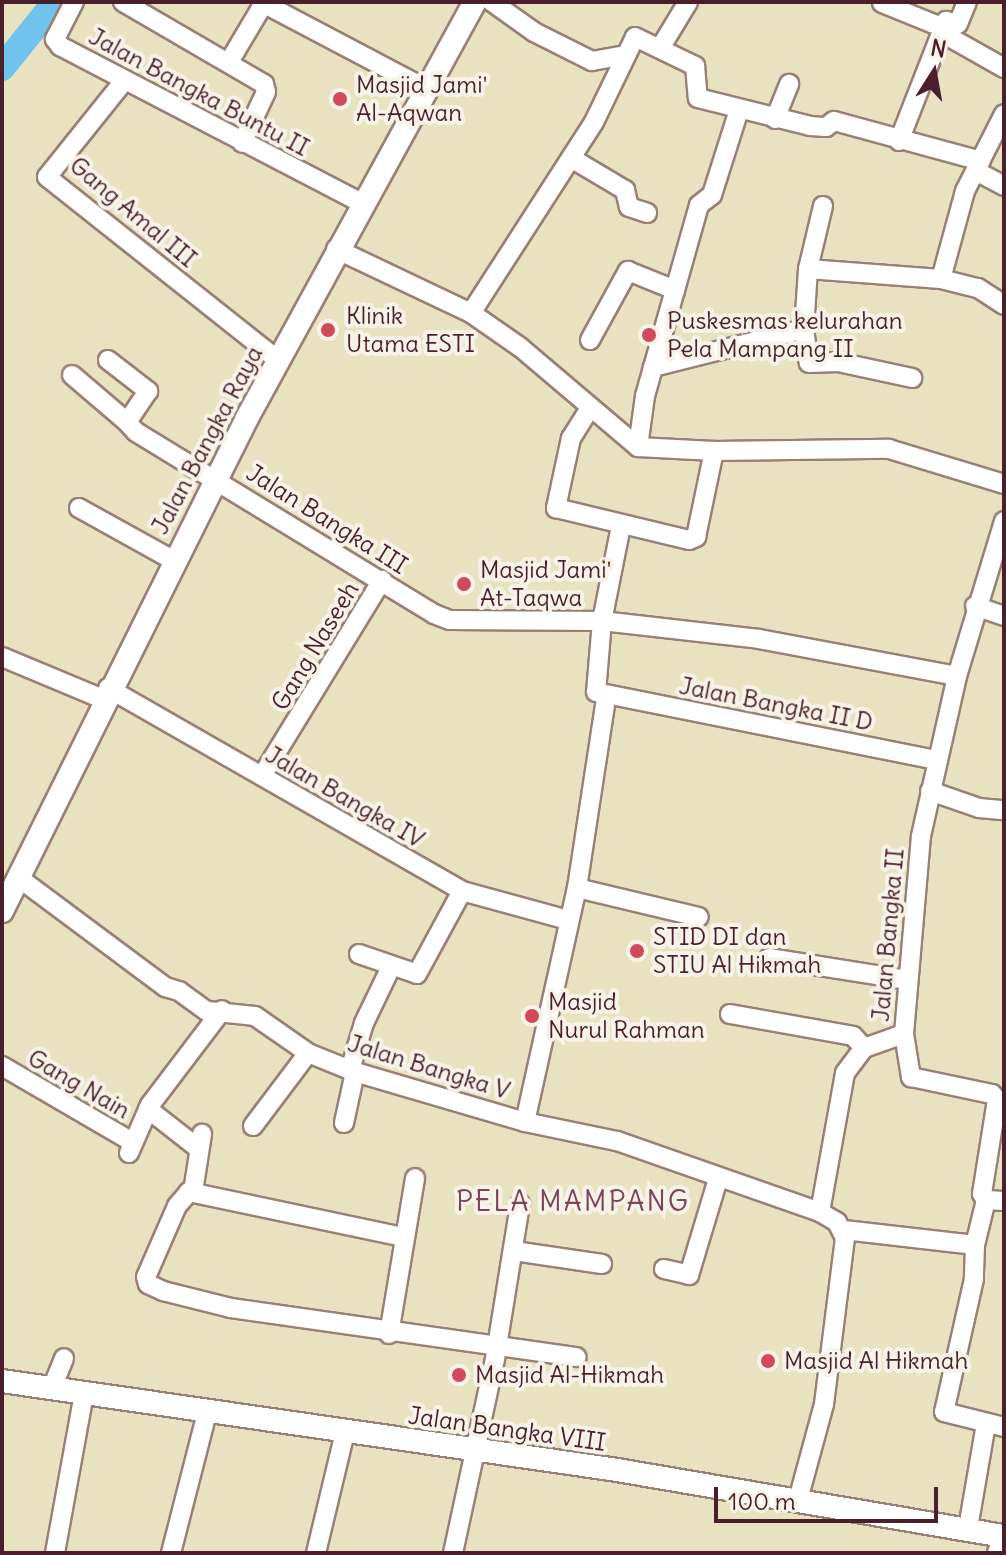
<!DOCTYPE html>
<style>
body{margin:0}
#map{position:relative;width:1006px;height:1555px;overflow:hidden;background:#e8e2c1;font-family:Delius,sans-serif}
div>[style]{position:absolute}
[style*='--x']{left:calc(var(--x)*1px);top:calc(var(--y)*1px);width:calc(var(--w)*1px);rotate:calc(var(--a)*1deg)}
.river>*{height:26px;margin:-13px;padding:0 13px;transform-origin:13px;border-radius:13px;background:#70c3ec}
.roads{filter:drop-shadow(2px 0 #998076) drop-shadow(-2px 0 #998076) drop-shadow(0 2px #998076) drop-shadow(0 -2px #998076)}
.minor>*{height:18px;margin:-9px;padding:0 9px;transform-origin:9px;border-radius:9px;background:#fff}
.tertiary>*{height:22px;margin:-11px;padding:0 11px;transform-origin:11px;border-radius:11px;background:#fff}
.dots>*{width:22px;height:22px;translate:-50% -50%;box-sizing:border-box;border:4px solid #f7f3e8;border-radius:50%}
span{translate:-50% -50%;white-space:nowrap;text-align:center;line-height:1.15;-webkit-text-stroke:8px #f7f3e8;paint-order:stroke}
.poi-label{font-size:24px;color:#4a1f2b}
.left{translate:0 -50%;text-align:left}
.street-label{font-size:24px;color:#4a1f2b}
.quarter-label{font-size:28px;color:#7b4557;letter-spacing:2px}
.frame{position:absolute;inset:0;border:4px solid #4a1f2b;pointer-events:none}
.north{position:absolute;left:894px;top:32px;width:80px;height:80px;-webkit-text-stroke:6px #f7f3e8;paint-order:stroke;rotate:11deg;font-size:22px;font-weight:700;line-height:32px;text-align:center;color:#4a1f2b}
.north::after{content:'';display:block;margin:auto;width:28px;height:36px;background:#4a1f2b;clip-path:polygon(50% 0,100% 100%,50% 72%,0 100%)}
.scale{position:absolute;left:714px;top:1487px;width:224px;height:36px;box-sizing:border-box;border:4px solid #4a1f2b;border-top:0;padding-left:10px;font-size:24px;line-height:28px;white-space:nowrap;color:#4a1f2b;-webkit-text-stroke:6px #f7f3e8;paint-order:stroke}
</style>
<div id="map">
<div class="river">
<div style="--x:2;--y:68;--w:85;--a:-51.2"></div>
</div>
<div class="roads">
<div class="minor">
<div style="--x:74;--y:2;--w:42;--a:117.2"></div>
<div style="--x:55;--y:39;--w:9;--a:54"></div>
<div style="--x:60;--y:46;--w:339;--a:27.5"></div>
<div style="--x:123;--y:2;--w:163;--a:30.2"></div>
<div style="--x:264;--y:84;--w:8;--a:76"></div>
<div style="--x:266;--y:92;--w:56;--a:115.2"></div>
<div style="--x:261;--y:2;--w:184;--a:27.8"></div>
<div style="--x:492;--y:2;--w:52;--a:35.5"></div>
<div style="--x:534;--y:32;--w:65;--a:26.6"></div>
<div style="--x:592;--y:61;--w:35;--a:-10"></div>
<div style="--x:882;--y:3;--w:67;--a:22"></div>
<div style="--x:942;--y:33;--w:71;--a:29.4"></div>
<div style="--x:662;--y:45;--w:50;--a:-58.8"></div>
<div style="--x:229;--y:62;--w:69;--a:-59.3"></div>
<div style="--x:124;--y:81;--w:123;--a:128.7"></div>
<div style="--x:47;--y:177;--w:295;--a:38.4"></div>
<div style="--x:775;--y:119;--w:38;--a:-68"></div>
<div style="--x:899;--y:141;--w:129;--a:-68.6"></div>
<div style="--x:946;--y:21;--w:12;--a:14"></div>
<div style="--x:958;--y:24;--w:24;--a:-68"></div>
<div style="--x:571;--y:158;--w:63;--a:30.7"></div>
<div style="--x:625;--y:190;--w:17;--a:77"></div>
<div style="--x:629;--y:207;--w:19;--a:18"></div>
<div style="--x:976;--y:171;--w:32;--a:28"></div>
<div style="--x:823;--y:206;--w:65;--a:103.4"></div>
<div style="--x:808;--y:269;--w:133;--a:4.3"></div>
<div style="--x:941;--y:279;--w:38;--a:14"></div>
<div style="--x:978;--y:288;--w:31;--a:33"></div>
<div style="--x:336;--y:249;--w:149;--a:25.4"></div>
<div style="--x:471;--y:313;--w:60;--a:34.8"></div>
<div style="--x:520;--y:347;--w:155;--a:40.3"></div>
<div style="--x:638;--y:447;--w:76;--a:3"></div>
<div style="--x:714;--y:451;--w:175;--a:-0.7"></div>
<div style="--x:889;--y:449;--w:120;--a:16.9"></div>
<div style="--x:808;--y:269;--w:60;--a:93.8"></div>
<div style="--x:804;--y:329;--w:34;--a:82"></div>
<div style="--x:809;--y:363;--w:29;--a:-2"></div>
<div style="--x:838;--y:362;--w:76;--a:12.2"></div>
<div style="--x:941;--y:279;--w:91;--a:-74.7"></div>
<div style="--x:965;--y:191;--w:86;--a:-63.1"></div>
<div style="--x:471;--y:313;--w:227;--a:-57.2"></div>
<div style="--x:594;--y:122;--w:94;--a:-64.2"></div>
<div style="--x:635;--y:37;--w:67;--a:25.8"></div>
<div style="--x:695;--y:66;--w:32;--a:85"></div>
<div style="--x:698;--y:98;--w:115;--a:14"></div>
<div style="--x:810;--y:126;--w:16;--a:4"></div>
<div style="--x:826;--y:127;--w:10;--a:-37"></div>
<div style="--x:834;--y:121;--w:152;--a:15.2"></div>
<div style="--x:590;--y:340;--w:79;--a:-61.2"></div>
<div style="--x:628;--y:271;--w:51;--a:22"></div>
<div style="--x:108;--y:360;--w:51;--a:37.8"></div>
<div style="--x:148;--y:391;--w:37;--a:124"></div>
<div style="--x:127;--y:422;--w:13;--a:48"></div>
<div style="--x:136;--y:432;--w:349;--a:31.4"></div>
<div style="--x:434;--y:614;--w:17;--a:21"></div>
<div style="--x:450;--y:620;--w:152;--a:0.4"></div>
<div style="--x:602;--y:621;--w:158;--a:6.5"></div>
<div style="--x:759;--y:639;--w:201;--a:10.6"></div>
<div style="--x:653;--y:367;--w:156;--a:-14.1"></div>
<div style="--x:72;--y:375;--w:72;--a:40.5"></div>
<div style="--x:590;--y:408;--w:36;--a:122"></div>
<div style="--x:571;--y:438;--w:72;--a:102.1"></div>
<div style="--x:556;--y:508;--w:137;--a:13.5"></div>
<div style="--x:689;--y:540;--w:8;--a:-23"></div>
<div style="--x:696;--y:537;--w:88;--a:-78.2"></div>
<div style="--x:638;--y:447;--w:51;--a:-82.2"></div>
<div style="--x:645;--y:396;--w:198;--a:-74.2"></div>
<div style="--x:699;--y:205;--w:16;--a:-38"></div>
<div style="--x:712;--y:195;--w:89;--a:-72.4"></div>
<div style="--x:79;--y:508;--w:107;--a:29"></div>
<div style="--x:621;--y:526;--w:97;--a:101.3"></div>
<div style="--x:602;--y:621;--w:71;--a:94.8"></div>
<div style="--x:596;--y:692;--w:348;--a:11.3"></div>
<div style="--x:975;--y:606;--w:31;--a:19"></div>
<div style="--x:2;--y:657;--w:109;--a:22.6"></div>
<div style="--x:108;--y:688;--w:408;--a:29.8"></div>
<div style="--x:462;--y:891;--w:110;--a:15.3"></div>
<div style="--x:262;--y:776;--w:230;--a:-58.5"></div>
<div style="--x:930;--y:791;--w:52;--a:19.1"></div>
<div style="--x:979;--y:808;--w:25;--a:5"></div>
<div style="--x:19;--y:878;--w:182;--a:36.7"></div>
<div style="--x:165;--y:987;--w:15;--a:16"></div>
<div style="--x:179;--y:991;--w:34;--a:36"></div>
<div style="--x:207;--y:1011;--w:48;--a:5.9"></div>
<div style="--x:255;--y:1016;--w:65;--a:34.9"></div>
<div style="--x:308;--y:1053;--w:51;--a:22"></div>
<div style="--x:355;--y:1072;--w:177;--a:16.4"></div>
<div style="--x:525;--y:1122;--w:94;--a:11.7"></div>
<div style="--x:617;--y:1141;--w:215;--a:19.3"></div>
<div style="--x:577;--y:888;--w:125;--a:13.4"></div>
<div style="--x:359;--y:954;--w:61;--a:19"></div>
<div style="--x:417;--y:974;--w:94;--a:-61.5"></div>
<div style="--x:769;--y:958;--w:141;--a:9"></div>
<div style="--x:730;--y:1014;--w:125;--a:10.1"></div>
<div style="--x:853;--y:1036;--w:16;--a:47"></div>
<div style="--x:904;--y:1034;--w:44;--a:80.8"></div>
<div style="--x:911;--y:1077;--w:83;--a:11.9"></div>
<div style="--x:992;--y:1094;--w:8;--a:50"></div>
<div style="--x:997;--y:1100;--w:95;--a:99.1"></div>
<div style="--x:982;--y:1194;--w:7;--a:56"></div>
<div style="--x:2;--y:1066;--w:149;--a:30.2"></div>
<div style="--x:350;--y:1070;--w:49;--a:-73.4"></div>
<div style="--x:364;--y:1023;--w:62;--a:-64.3"></div>
<div style="--x:148;--y:1109;--w:63;--a:38"></div>
<div style="--x:525;--y:1122;--w:240;--a:-77.5"></div>
<div style="--x:577;--y:888;--w:192;--a:-81.3"></div>
<div style="--x:344;--y:1123;--w:52;--a:-77.8"></div>
<div style="--x:253;--y:1126;--w:91;--a:-53"></div>
<div style="--x:129;--y:1153;--w:52;--a:-66.4"></div>
<div style="--x:150;--y:1105;--w:119;--a:-52.8"></div>
<div style="--x:193;--y:1192;--w:59;--a:-81.2"></div>
<div style="--x:844;--y:1230;--w:132;--a:6.5"></div>
<div style="--x:975;--y:1245;--w:46;--a:-76.3"></div>
<div style="--x:986;--y:1200;--w:18;--a:3"></div>
<div style="--x:403;--y:1237;--w:219;--a:-168.1"></div>
<div style="--x:189;--y:1192;--w:18;--a:131"></div>
<div style="--x:177;--y:1206;--w:77;--a:113.6"></div>
<div style="--x:146;--y:1277;--w:7;--a:74"></div>
<div style="--x:148;--y:1284;--w:17;--a:25"></div>
<div style="--x:163;--y:1291;--w:70;--a:14"></div>
<div style="--x:231;--y:1308;--w:349;--a:8.1"></div>
<div style="--x:975;--y:1245;--w:34;--a:92"></div>
<div style="--x:974;--y:1279;--w:136;--a:102.7"></div>
<div style="--x:944;--y:1412;--w:62;--a:14"></div>
<div style="--x:514;--y:1251;--w:89;--a:8.4"></div>
<div style="--x:664;--y:1269;--w:26;--a:13"></div>
<div style="--x:689;--y:1275;--w:100;--a:-73.2"></div>
<div style="--x:389;--y:1334;--w:158;--a:-80.5"></div>
<div style="--x:52;--y:1388;--w:32;--a:-68"></div>
<div style="--x:798;--y:1500;--w:99;--a:-74.8"></div>
<div style="--x:824;--y:1404;--w:167;--a:-82.8"></div>
<div style="--x:845;--y:1238;--w:18;--a:-117"></div>
<div style="--x:837;--y:1222;--w:20;--a:-150"></div>
<div style="--x:820;--y:1212;--w:141;--a:-79.8"></div>
<div style="--x:845;--y:1073;--w:31;--a:-53"></div>
<div style="--x:864;--y:1048;--w:42;--a:-19.3"></div>
<div style="--x:904;--y:1034;--w:199;--a:-85.1"></div>
<div style="--x:921;--y:836;--w:164;--a:-77.3"></div>
<div style="--x:957;--y:676;--w:162;--a:-73.1"></div>
<div style="--x:968;--y:1528;--w:106;--a:-80.2"></div>
<div style="--x:55;--y:1553;--w:163;--a:-79.7"></div>
<div style="--x:171;--y:1553;--w:145;--a:-75.6"></div>
<div style="--x:316;--y:1553;--w:124;--a:-76.5"></div>
<div style="--x:453;--y:1553;--w:198;--a:-77.8"></div>
<div style="--x:495;--y:1359;--w:157;--a:-80.8"></div>
<div style="--x:997;--y:1553;--w:18;--a:-71"></div>
</div>
<div class="tertiary">
<div style="--x:2;--y:911;--w:551;--a:-63.57"></div>
<div style="--x:247;--y:418;--w:474;--a:-61.3"></div>
<div style="--x:2;--y:1381;--w:621;--a:8.23"></div>
<div style="--x:617;--y:1470;--w:393;--a:9.7"></div>
</div>
</div>
<div class="dots">
<div style="left:340px;top:99px;background:#d1495b"></div>
<div style="left:328px;top:330px;background:#d1495b"></div>
<div style="left:649px;top:335px;background:#d1495b"></div>
<div style="left:464px;top:584px;background:#d1495b"></div>
<div style="left:637px;top:951px;background:#d1495b"></div>
<div style="left:532px;top:1016px;background:#d1495b"></div>
<div style="left:768px;top:1361px;background:#d1495b"></div>
<div style="left:459px;top:1375px;background:#d1495b"></div>
</div>
<div class="poi-label">
<span class="left" style="left:356px;top:99px">Masjid Jami'<br>Al-Aqwan</span>
<span class="left" style="left:346px;top:330px">Klinik<br>Utama ESTI</span>
<span class="left" style="left:667px;top:335px">Puskesmas kelurahan<br>Pela Mampang II</span>
<span class="left" style="left:480px;top:584px">Masjid Jami'<br>At-Taqwa</span>
<span class="left" style="left:653px;top:951px">STID DI dan<br>STIU Al Hikmah</span>
<span class="left" style="left:548px;top:1016px">Masjid<br>Nurul Rahman</span>
<span class="left" style="left:784px;top:1361px">Masjid Al Hikmah</span>
<span class="left" style="left:475px;top:1375px">Masjid Al-Hikmah</span>
</div>
<div class="street-label">
<span style="left:199px;top:92px;rotate:28deg">Jalan Bangka Buntu II</span>
<span style="left:133px;top:212px;rotate:40deg">Gang Amal III</span>
<span style="left:207px;top:440px;rotate:-62deg">Jalan Bangka Raya</span>
<span style="left:327px;top:519px;rotate:32deg">Jalan Bangka III</span>
<span style="left:315px;top:646px;rotate:-59deg">Gang Naseeh</span>
<span style="left:776px;top:704px;rotate:11deg">Jalan Bangka II D</span>
<span style="left:345px;top:797px;rotate:30deg">Jalan Bangka IV</span>
<span style="left:888px;top:935px;rotate:-85deg">Jalan Bangka II</span>
<span style="left:429px;top:1067px;rotate:17deg">Jalan Bangka V</span>
<span style="left:79px;top:1084px;rotate:30deg">Gang Nain</span>
<span style="left:507px;top:1429px;rotate:8deg">Jalan Bangka VIII</span>
</div>
<div class="quarter-label">
<span style="left:573px;top:1201px">PELA MAMPANG</span>
</div>
<div class="frame"></div>
<div class="north">N</div>
<div class="scale">100 m</div>
</div>
